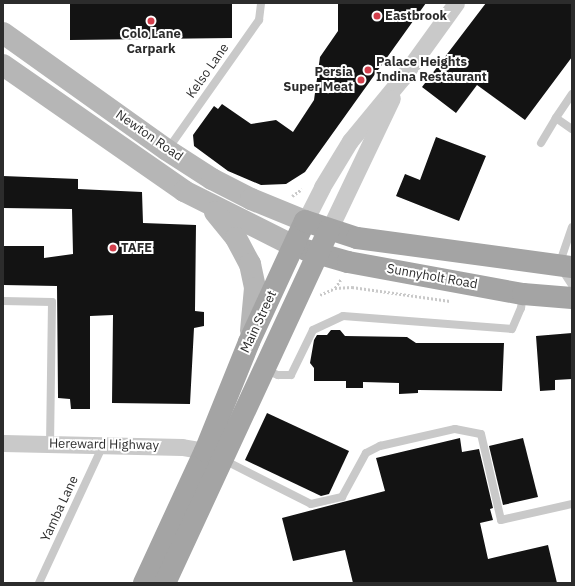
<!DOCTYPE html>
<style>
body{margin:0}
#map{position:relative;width:575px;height:586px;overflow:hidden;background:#fff;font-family:"IBM Plex Sans",sans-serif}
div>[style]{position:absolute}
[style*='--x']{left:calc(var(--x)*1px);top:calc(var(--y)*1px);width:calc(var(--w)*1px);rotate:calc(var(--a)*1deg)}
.building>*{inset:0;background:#131313}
.path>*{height:2.5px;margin-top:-1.25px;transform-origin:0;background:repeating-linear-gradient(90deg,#c9c9c9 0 2px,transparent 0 4px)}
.service>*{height:8px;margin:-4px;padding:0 4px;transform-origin:4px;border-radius:4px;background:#c9c9c9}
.minor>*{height:17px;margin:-8.5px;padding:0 8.5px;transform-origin:8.5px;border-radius:8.5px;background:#c9c9c9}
.secondary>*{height:22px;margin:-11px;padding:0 11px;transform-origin:11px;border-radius:11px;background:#b6b6b6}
.primary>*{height:22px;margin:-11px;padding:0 11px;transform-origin:11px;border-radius:11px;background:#a4a4a4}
.dots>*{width:11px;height:11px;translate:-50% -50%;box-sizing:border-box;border:2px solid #fff;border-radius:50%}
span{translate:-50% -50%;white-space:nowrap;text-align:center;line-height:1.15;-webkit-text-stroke:4px #fff;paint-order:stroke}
.poi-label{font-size:13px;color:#2c2c2c;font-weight:700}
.left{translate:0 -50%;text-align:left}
.right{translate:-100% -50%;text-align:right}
.street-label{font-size:13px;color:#2c2c2c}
.frame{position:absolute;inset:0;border:4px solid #2c2c2c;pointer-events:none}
</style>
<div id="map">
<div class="building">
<div style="clip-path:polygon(70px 3px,232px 3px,232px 38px,70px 40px)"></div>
<div style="clip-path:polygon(338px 3px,426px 3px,305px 172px,286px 184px,261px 185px,228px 171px,194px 146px,193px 135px,214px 106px,218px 109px,222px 104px,251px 124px,276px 120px,293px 132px,314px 100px,320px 57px,338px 31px)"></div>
<div style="clip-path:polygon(486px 3px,572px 3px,572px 57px,525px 120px,477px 85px,456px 113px,422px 87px)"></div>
<div style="clip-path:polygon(436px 137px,486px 156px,459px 221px,396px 196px,405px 174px,420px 180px)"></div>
<div style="clip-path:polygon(3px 176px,78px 179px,78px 189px,142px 192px,143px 223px,196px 225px,195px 311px,204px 312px,204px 326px,194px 328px,190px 404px,112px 403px,113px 315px,90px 316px,90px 409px,71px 409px,70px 399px,58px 398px,57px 286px,3px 285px,3px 246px,44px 246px,44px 258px,73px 254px,72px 209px,3px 208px)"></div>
<div style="clip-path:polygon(331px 330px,340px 330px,345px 336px,407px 337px,416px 343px,504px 343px,502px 391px,418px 390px,418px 393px,399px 394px,399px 383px,363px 382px,363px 388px,346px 388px,346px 381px,314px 381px,314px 368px,310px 363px,314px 340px,317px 335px,327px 335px)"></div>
<div style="clip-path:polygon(572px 333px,572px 379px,555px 380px,555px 390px,540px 391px,536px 336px)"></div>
<div style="clip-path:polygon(267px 413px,349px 451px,329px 494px,321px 496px,245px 460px)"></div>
<div style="clip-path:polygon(460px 438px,462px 452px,479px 449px,493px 508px,490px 509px,493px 520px,480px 523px,488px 559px,548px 545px,557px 583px,353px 583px,345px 550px,293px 561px,282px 518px,385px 491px,376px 458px)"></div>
<div style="clip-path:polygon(523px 438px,538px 497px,503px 505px,489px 446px)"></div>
</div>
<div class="path">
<div style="--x:292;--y:196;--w:12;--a:-35"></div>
<div style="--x:335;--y:288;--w:11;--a:-56"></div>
<div style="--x:320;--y:295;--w:17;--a:-25"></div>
<div style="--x:335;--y:288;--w:17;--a:-3"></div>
<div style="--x:352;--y:287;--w:99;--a:8.1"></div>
</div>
<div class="service">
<div style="--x:572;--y:94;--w:29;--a:124"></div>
<div style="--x:556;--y:118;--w:19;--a:35"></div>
<div style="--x:541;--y:143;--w:29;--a:-59"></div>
<div style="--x:168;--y:149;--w:158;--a:-54.8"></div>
<div style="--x:259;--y:20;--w:17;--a:-83"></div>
<div style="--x:572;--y:227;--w:40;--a:108.9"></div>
<div style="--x:559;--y:265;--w:24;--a:57"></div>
<div style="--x:3;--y:301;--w:49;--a:1.2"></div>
<div style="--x:52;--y:302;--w:142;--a:90.8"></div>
<div style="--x:266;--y:370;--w:13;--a:23"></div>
<div style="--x:278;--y:375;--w:13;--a:0"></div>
<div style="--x:291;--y:375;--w:50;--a:-63.9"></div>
<div style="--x:313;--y:330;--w:33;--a:-25"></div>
<div style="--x:343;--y:316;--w:169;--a:4.4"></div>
<div style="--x:512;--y:329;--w:23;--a:-67"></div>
<div style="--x:521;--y:308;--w:13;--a:-81"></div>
<div style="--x:224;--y:460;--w:97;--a:26.8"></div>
<div style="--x:311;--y:504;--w:32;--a:-13"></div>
<div style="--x:342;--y:497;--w:50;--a:-61.4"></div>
<div style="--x:366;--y:453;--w:16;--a:-27"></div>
<div style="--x:380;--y:446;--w:77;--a:-12.8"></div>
<div style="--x:455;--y:429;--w:26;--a:11"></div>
<div style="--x:481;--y:434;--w:88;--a:76.9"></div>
<div style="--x:501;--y:520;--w:73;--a:-12.7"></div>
<div style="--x:39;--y:583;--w:152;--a:-65.1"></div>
</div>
<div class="minor">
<div style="--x:305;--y:221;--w:38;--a:-63"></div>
<div style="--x:322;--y:187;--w:54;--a:-58.7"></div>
<div style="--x:350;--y:141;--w:82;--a:-50.5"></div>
<div style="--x:402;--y:78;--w:92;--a:-54.2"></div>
<div style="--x:329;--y:230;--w:146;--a:-64.5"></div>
<div style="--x:3;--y:443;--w:179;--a:1.3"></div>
<div style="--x:182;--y:447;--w:23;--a:10"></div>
</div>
<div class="secondary">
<div style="--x:3;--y:33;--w:201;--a:35.5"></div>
<div style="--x:167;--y:150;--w:54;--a:32.8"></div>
<div style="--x:212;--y:179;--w:44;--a:27.1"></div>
<div style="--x:251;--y:199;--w:58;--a:22.2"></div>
<div style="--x:3;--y:65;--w:221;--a:34.8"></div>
<div style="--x:184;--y:191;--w:123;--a:26.6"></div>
<div style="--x:215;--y:212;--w:33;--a:51"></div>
<div style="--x:236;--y:238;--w:30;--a:62"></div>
<div style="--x:250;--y:264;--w:25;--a:78"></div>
<div style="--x:255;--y:288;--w:43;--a:95.3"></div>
</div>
<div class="primary">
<div style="--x:306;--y:250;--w:44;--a:15.9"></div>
<div style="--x:348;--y:262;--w:178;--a:10.4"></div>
<div style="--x:523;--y:294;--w:49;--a:4.7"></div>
<div style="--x:144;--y:583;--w:145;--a:-65.2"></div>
<div style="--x:205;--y:451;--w:118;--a:-68"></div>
<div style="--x:249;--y:342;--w:133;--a:-65.2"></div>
<div style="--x:305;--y:221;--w:55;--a:18.1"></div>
<div style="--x:357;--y:238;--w:217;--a:7.7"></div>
<div style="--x:165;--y:583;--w:389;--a:-65.1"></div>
</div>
<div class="dots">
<div style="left:377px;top:16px;background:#d33f4c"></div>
<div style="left:151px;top:21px;background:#d33f4c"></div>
<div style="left:368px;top:70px;background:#d33f4c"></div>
<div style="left:361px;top:80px;background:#d33f4c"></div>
<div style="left:113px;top:248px;background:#d33f4c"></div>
</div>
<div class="poi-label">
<span class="left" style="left:385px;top:16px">Eastbrook</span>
<span style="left:151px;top:42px">Colo Lane<br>Carpark</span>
<span class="left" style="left:376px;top:70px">Palace Heights<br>Indina Restaurant</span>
<span class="right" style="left:353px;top:80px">Persia<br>Super Meat</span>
<span class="left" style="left:121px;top:248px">TAFE</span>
</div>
<div class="street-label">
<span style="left:208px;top:71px;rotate:-55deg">Kelso Lane</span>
<span style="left:149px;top:136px;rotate:35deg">Newton Road</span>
<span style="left:432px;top:277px;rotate:10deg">Sunnyholt Road</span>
<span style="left:259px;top:322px;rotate:-65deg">Main Street</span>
<span style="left:104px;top:445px;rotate:1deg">Hereward Highway</span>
<span style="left:60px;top:509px;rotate:-65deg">Yamba Lane</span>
</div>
<div class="frame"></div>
</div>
